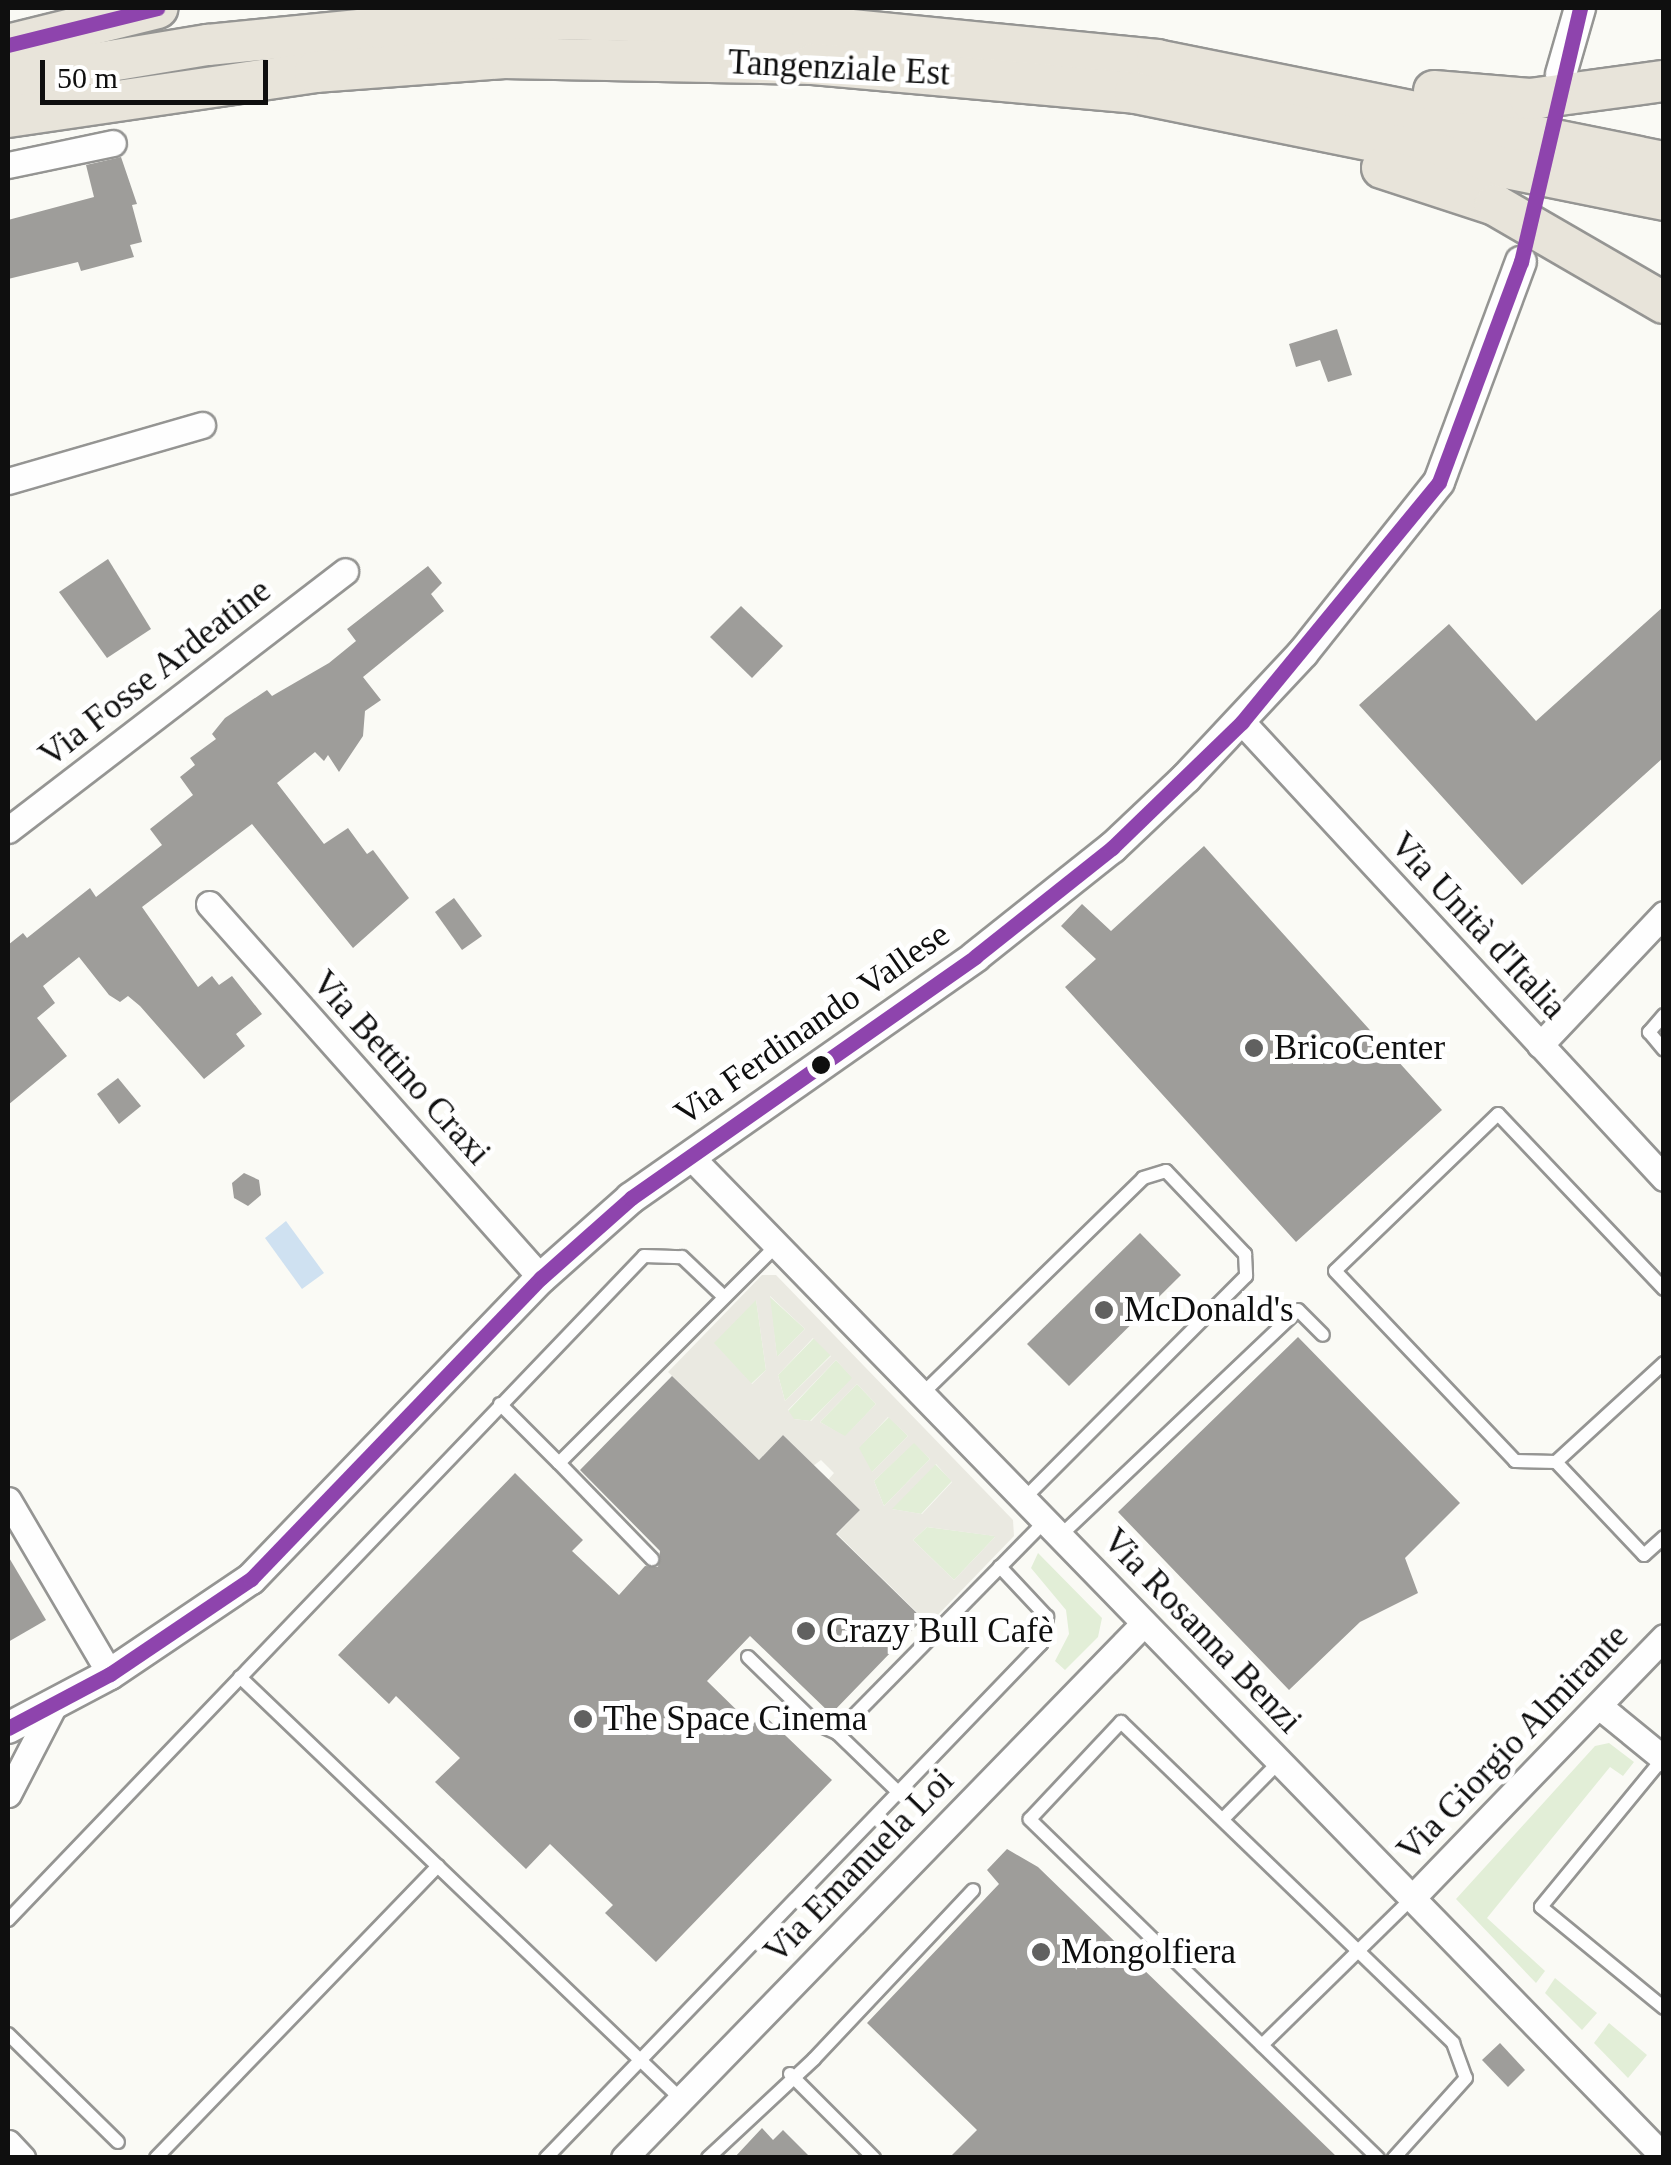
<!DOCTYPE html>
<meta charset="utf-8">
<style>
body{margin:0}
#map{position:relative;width:1671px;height:2165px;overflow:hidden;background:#fafaf5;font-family:"Times New Roman",serif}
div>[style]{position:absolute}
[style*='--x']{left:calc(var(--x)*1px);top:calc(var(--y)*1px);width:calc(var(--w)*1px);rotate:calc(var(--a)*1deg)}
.green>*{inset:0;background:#e2eed7}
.plaza>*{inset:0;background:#eae9e1}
.water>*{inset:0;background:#cfe1f1}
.building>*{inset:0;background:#9e9d9a}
.roads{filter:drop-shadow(2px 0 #959593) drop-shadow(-2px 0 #959593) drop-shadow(0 2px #959593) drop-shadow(0 -2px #959593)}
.service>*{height:12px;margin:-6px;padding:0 6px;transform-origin:6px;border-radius:6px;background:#fefefe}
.minor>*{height:25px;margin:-12.5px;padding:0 12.5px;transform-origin:12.5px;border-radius:12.5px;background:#fefefe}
.tertiary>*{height:30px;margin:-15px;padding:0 15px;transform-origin:15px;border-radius:15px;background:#fefefe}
.trunk>*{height:40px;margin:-20px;padding:0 20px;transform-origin:20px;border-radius:20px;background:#e8e4da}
.bus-1>*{height:15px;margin:-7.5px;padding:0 7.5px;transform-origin:7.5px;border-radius:7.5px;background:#8e44ad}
.dots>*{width:28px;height:28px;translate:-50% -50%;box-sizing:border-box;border:5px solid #fff;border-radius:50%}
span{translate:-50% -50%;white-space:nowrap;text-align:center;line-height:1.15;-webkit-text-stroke:10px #fff;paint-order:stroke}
.street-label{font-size:35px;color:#0f0f0f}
.poi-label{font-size:35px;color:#0f0f0f}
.left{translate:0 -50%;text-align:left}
.frame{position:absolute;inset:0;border:10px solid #0f0f0f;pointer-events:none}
.scale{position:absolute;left:40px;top:60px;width:228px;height:45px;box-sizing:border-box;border:5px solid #0f0f0f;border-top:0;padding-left:12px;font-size:30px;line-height:35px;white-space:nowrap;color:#0f0f0f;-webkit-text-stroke:8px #fff;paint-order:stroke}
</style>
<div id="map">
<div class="green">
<div style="clip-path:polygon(769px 1296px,805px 1329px,777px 1357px)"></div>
<div style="clip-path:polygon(756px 1299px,766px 1370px,751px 1384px,713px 1343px)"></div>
<div style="clip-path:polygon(814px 1338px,831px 1355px,785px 1401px,778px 1375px)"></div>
<div style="clip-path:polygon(836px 1360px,853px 1378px,810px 1421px,793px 1419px,788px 1411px)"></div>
<div style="clip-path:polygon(857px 1384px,876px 1404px,845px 1437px,820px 1422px)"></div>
<div style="clip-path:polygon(889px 1417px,908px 1436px,871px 1473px,858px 1448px)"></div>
<div style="clip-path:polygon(914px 1442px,930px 1459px,884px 1506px,874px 1481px)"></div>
<div style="clip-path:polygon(935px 1464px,952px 1481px,921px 1514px,891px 1509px)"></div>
<div style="clip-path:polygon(927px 1527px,996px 1536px,954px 1580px,913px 1540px)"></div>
<div style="clip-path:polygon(1038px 1553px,1102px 1618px,1098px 1637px,1065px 1670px,1055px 1661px,1069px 1634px,1066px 1610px,1031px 1568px)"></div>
<div style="clip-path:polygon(1609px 1743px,1634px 1762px,1623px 1776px,1610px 1767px,1487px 1918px,1545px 1971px,1536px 1983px,1456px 1899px,1595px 1746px)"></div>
<div style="clip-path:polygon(1555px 1978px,1597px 2013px,1582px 2030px,1545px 1993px)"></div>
<div style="clip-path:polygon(1609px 2023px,1647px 2055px,1628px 2078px,1594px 2043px)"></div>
</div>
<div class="plaza">
<div style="clip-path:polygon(evenodd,762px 1275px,776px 1275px,1013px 1520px,1014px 1536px,929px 1624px,837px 1534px,860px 1510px,828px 1480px,834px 1473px,821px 1460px,813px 1466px,783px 1435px,759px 1460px,668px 1372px,762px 1275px,770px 1296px,805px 1329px,778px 1356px,777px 1356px,770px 1296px,762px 1275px,756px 1300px,766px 1370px,752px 1384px,714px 1343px,756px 1300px,762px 1275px,813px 1338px,831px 1356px,785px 1401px,778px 1375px,813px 1338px,762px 1275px,836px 1360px,852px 1378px,811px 1421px,794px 1419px,788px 1410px,836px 1360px,762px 1275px,857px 1384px,876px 1404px,845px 1436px,820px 1422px,857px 1384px,762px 1275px,888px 1417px,908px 1436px,872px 1472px,859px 1448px,888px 1417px,762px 1275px,914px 1443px,930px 1459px,884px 1506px,874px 1481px,914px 1443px,762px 1275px,936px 1464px,952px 1482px,922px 1514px,892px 1509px,936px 1464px,762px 1275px,927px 1527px,994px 1536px,995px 1537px,954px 1580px,913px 1540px,927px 1527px)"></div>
</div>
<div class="water">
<div style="clip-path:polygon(286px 1221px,324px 1273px,302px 1289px,265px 1238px)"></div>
</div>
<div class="building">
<div style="clip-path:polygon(121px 157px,137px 204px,132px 205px,142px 242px,130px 245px,134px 257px,81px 271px,78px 262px,8px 279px,8px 220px,94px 197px,86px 165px)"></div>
<div style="clip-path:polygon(1337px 329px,1352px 375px,1328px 382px,1320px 360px,1296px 367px,1289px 344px)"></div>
<div style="clip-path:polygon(108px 559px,151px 629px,107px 658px,59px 592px)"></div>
<div style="clip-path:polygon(428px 566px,442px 583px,431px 594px,444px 611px,363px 677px,381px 700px,365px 711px,363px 736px,339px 772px,328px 755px,324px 761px,315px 752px,277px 783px,324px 844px,348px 828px,367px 854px,373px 850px,409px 898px,353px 948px,252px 824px,142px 907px,198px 987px,212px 976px,219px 985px,232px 976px,262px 1014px,236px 1034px,245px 1046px,204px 1079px,140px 1006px,128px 996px,120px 1002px,109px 995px,79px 957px,43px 986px,55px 1003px,37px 1018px,67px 1056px,8px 1105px,8px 945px,23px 933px,27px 938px,90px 888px,96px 897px,162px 845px,150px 829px,193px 795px,180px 777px,195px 765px,190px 758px,216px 739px,212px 734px,225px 718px,267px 690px,272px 696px,329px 663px,356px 641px,347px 629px)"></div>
<div style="clip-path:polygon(741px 606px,783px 646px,752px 678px,710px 637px)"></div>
<div style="clip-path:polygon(1664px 606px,1664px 757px,1522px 885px,1359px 705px,1449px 624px,1536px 721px)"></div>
<div style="clip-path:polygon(1204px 846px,1442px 1110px,1296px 1242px,1065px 987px,1096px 959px,1061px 926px,1082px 904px,1111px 931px)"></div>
<div style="clip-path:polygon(454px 898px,482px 936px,462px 950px,435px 912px)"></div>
<div style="clip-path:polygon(118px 1078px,141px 1106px,119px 1124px,97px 1094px)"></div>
<div style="clip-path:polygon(244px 1173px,259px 1180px,261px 1195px,248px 1206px,234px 1198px,232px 1183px)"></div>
<div style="clip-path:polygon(1140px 1233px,1181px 1275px,1069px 1386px,1027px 1344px)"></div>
<div style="clip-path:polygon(1298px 1337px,1460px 1503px,1405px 1558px,1418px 1593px,1360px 1622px,1289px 1690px,1118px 1512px)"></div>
<div style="clip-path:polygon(672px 1376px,759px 1460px,783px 1435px,860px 1510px,836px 1534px,923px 1619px,831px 1714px,750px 1636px,707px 1681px,752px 1725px,763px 1714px,832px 1780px,656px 1962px,605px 1913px,613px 1905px,550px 1844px,526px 1869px,435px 1782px,460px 1758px,396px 1696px,389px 1704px,338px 1655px,515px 1473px,583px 1540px,572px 1551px,619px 1595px,645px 1566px,658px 1567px,660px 1551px,580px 1470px)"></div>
<div style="clip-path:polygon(8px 1556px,46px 1620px,8px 1642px)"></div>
<div style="clip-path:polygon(1007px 1849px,1038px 1867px,1338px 2158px,949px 2158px,977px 2130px,867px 2023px,999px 1884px,987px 1870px)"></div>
<div style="clip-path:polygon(1500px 2043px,1525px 2070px,1508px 2087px,1482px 2060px)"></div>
<div style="clip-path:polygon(762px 2128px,773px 2140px,783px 2130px,811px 2158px,734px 2158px)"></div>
</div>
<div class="roads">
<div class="service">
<div style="--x:1664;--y:1015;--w:23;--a:131"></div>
<div style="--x:1649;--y:1032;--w:23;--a:50"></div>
<div style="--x:1664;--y:1289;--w:241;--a:-133.5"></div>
<div style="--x:1498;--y:1114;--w:226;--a:136.1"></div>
<div style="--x:1335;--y:1271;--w:262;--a:46.5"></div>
<div style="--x:1515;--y:1461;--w:41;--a:1.4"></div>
<div style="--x:1556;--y:1462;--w:128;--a:46.6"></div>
<div style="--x:1644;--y:1555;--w:27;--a:-42"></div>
<div style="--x:922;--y:1394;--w:309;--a:-44.3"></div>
<div style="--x:1143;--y:1178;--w:24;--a:-17"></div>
<div style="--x:1166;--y:1171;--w:115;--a:46.4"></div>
<div style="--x:1245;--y:1254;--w:22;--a:87"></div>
<div style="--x:1246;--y:1276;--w:315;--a:134.9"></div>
<div style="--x:500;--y:1404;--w:83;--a:45"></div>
<div style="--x:559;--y:1463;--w:308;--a:-45"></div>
<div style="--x:1556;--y:1462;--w:147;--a:-42.5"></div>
<div style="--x:559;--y:1463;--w:134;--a:45.9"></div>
<div style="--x:1060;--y:1536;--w:328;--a:-43.5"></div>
<div style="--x:1298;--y:1310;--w:35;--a:45"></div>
<div style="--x:748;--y:1657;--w:96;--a:44.2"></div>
<div style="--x:817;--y:1724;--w:22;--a:24"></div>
<div style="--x:240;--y:1677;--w:610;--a:43.74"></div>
<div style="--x:1664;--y:1757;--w:194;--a:129.4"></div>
<div style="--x:1541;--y:1907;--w:159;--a:39.4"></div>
<div style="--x:896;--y:1790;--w:82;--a:-136"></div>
<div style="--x:837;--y:1733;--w:297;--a:-45.5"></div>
<div style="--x:1223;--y:1819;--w:81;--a:-45.5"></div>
<div style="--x:8;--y:1920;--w:919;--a:-46.23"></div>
<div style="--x:644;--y:1256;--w:38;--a:2"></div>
<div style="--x:682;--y:1257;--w:54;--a:43.5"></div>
<div style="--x:8;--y:2034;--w:154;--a:44.5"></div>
<div style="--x:1262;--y:2045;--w:211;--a:-44.4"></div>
<div style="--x:790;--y:2074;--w:119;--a:45"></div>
<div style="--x:156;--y:2158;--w:406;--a:-46"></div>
<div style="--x:546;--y:2158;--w:714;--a:-46.08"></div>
<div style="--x:1041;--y:1644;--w:28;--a:-77"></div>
<div style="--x:1047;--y:1617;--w:69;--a:-133.2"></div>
<div style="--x:708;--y:2158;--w:145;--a:-43"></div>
<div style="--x:814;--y:2059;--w:232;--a:-46.7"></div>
<div style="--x:1378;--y:2158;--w:486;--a:-135.8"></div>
<div style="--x:1030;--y:1819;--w:133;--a:-46.8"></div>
<div style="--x:1121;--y:1722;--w:462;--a:44"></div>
<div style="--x:1453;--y:2043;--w:37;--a:70"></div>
<div style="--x:1466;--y:2078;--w:108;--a:132"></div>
</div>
<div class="minor">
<div style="--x:8;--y:165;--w:107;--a:-11.8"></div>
<div style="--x:8;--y:481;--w:202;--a:-16.1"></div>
<div style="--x:1242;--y:722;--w:621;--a:47.22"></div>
<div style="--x:8;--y:830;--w:425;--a:-37.5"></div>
<div style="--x:209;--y:904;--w:500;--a:48.4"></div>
<div style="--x:1540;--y:1045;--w:180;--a:-46.6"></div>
<div style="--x:689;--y:1155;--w:1398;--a:45.78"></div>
<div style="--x:8;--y:1500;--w:202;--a:59.6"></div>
<div style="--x:1599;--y:1706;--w:84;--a:39.2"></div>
<div style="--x:8;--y:1794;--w:98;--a:-62.7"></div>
<div style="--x:1413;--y:1897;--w:361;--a:-46"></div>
<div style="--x:8;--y:2143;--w:21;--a:47"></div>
<div style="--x:624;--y:2158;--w:746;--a:-45.81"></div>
</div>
<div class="tertiary">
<div style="--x:1561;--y:74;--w:69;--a:-73.9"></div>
<div style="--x:8;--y:1728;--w:115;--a:-27.9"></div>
<div style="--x:110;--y:1674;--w:170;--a:-34"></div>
<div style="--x:251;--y:1579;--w:418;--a:-46.1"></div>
<div style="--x:541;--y:1278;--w:120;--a:-41.6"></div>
<div style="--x:631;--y:1198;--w:421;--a:-35"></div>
<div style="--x:976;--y:956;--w:174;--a:-38.5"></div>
<div style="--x:1112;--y:848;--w:102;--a:-43.4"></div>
<div style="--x:1186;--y:778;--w:171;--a:-46.9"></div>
<div style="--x:1303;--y:653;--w:218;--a:-51.5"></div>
<div style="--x:1439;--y:482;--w:235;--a:-69.6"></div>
</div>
<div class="trunk">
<div style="--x:8;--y:45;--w:154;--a:-13.9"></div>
<div style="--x:8;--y:78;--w:203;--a:-9.4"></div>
<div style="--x:208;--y:45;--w:172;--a:-5.7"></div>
<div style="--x:379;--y:28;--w:178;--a:-2.9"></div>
<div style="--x:557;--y:19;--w:254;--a:1.6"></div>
<div style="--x:811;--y:26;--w:348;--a:5.6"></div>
<div style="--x:1157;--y:60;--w:517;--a:11.38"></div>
<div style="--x:1434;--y:91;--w:96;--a:4.8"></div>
<div style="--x:1530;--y:99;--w:135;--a:-7.7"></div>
<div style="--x:8;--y:117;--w:310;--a:-8.3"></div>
<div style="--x:315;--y:72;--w:190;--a:-4.2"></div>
<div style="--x:504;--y:58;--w:309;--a:1.1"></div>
<div style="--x:813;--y:64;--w:323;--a:5.1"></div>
<div style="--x:1135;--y:93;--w:540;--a:11.43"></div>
<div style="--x:1382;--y:168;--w:119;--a:18.1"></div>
<div style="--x:1495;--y:205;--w:195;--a:30.1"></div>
</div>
</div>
<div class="bus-1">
<div style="--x:8;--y:45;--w:154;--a:-13.9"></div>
<div style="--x:8;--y:1728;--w:115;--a:-27.9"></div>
<div style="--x:110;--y:1674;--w:170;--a:-34"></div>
<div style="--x:251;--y:1579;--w:418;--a:-46.1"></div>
<div style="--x:541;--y:1278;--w:120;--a:-41.6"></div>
<div style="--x:631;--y:1198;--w:421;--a:-35"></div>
<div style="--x:976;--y:956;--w:174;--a:-38.5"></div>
<div style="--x:1112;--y:848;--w:181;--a:-44.1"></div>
<div style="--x:1242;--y:722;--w:310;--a:-50.6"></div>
<div style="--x:1439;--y:482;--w:235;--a:-69.6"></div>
<div style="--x:1521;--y:262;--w:261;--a:-76.9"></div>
</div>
<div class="dots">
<div style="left:1254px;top:1048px;background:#616160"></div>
<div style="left:821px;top:1065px;background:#0f0f0f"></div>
<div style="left:1104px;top:1310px;background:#616160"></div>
<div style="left:806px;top:1631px;background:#616160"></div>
<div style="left:583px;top:1719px;background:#616160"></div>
<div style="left:1041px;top:1952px;background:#616160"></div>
</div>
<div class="street-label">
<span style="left:839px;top:68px;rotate:3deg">Tangenziale Est</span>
<span style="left:155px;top:673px;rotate:-38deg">Via Fosse Ardeatine</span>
<span style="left:1478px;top:926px;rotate:47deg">Via Unità d'Italia</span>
<span style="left:812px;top:1024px;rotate:-35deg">Via Ferdinando Vallese</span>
<span style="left:401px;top:1068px;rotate:48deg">Via Bettino Craxi</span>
<span style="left:1202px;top:1631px;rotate:46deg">Via Rosanna Benzi</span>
<span style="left:1513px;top:1743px;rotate:-46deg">Via Giorgio Almirante</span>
<span style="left:859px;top:1866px;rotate:-46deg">Via Emanuela Loi</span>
</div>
<div class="poi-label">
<span class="left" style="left:1274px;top:1048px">BricoCenter</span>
<span class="left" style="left:1124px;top:1310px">McDonald's</span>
<span class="left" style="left:826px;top:1631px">Crazy Bull Cafè</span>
<span class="left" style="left:603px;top:1719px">The Space Cinema</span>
<span class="left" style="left:1061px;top:1952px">Mongolfiera</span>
</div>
<div class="frame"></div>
<div class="scale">50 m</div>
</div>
